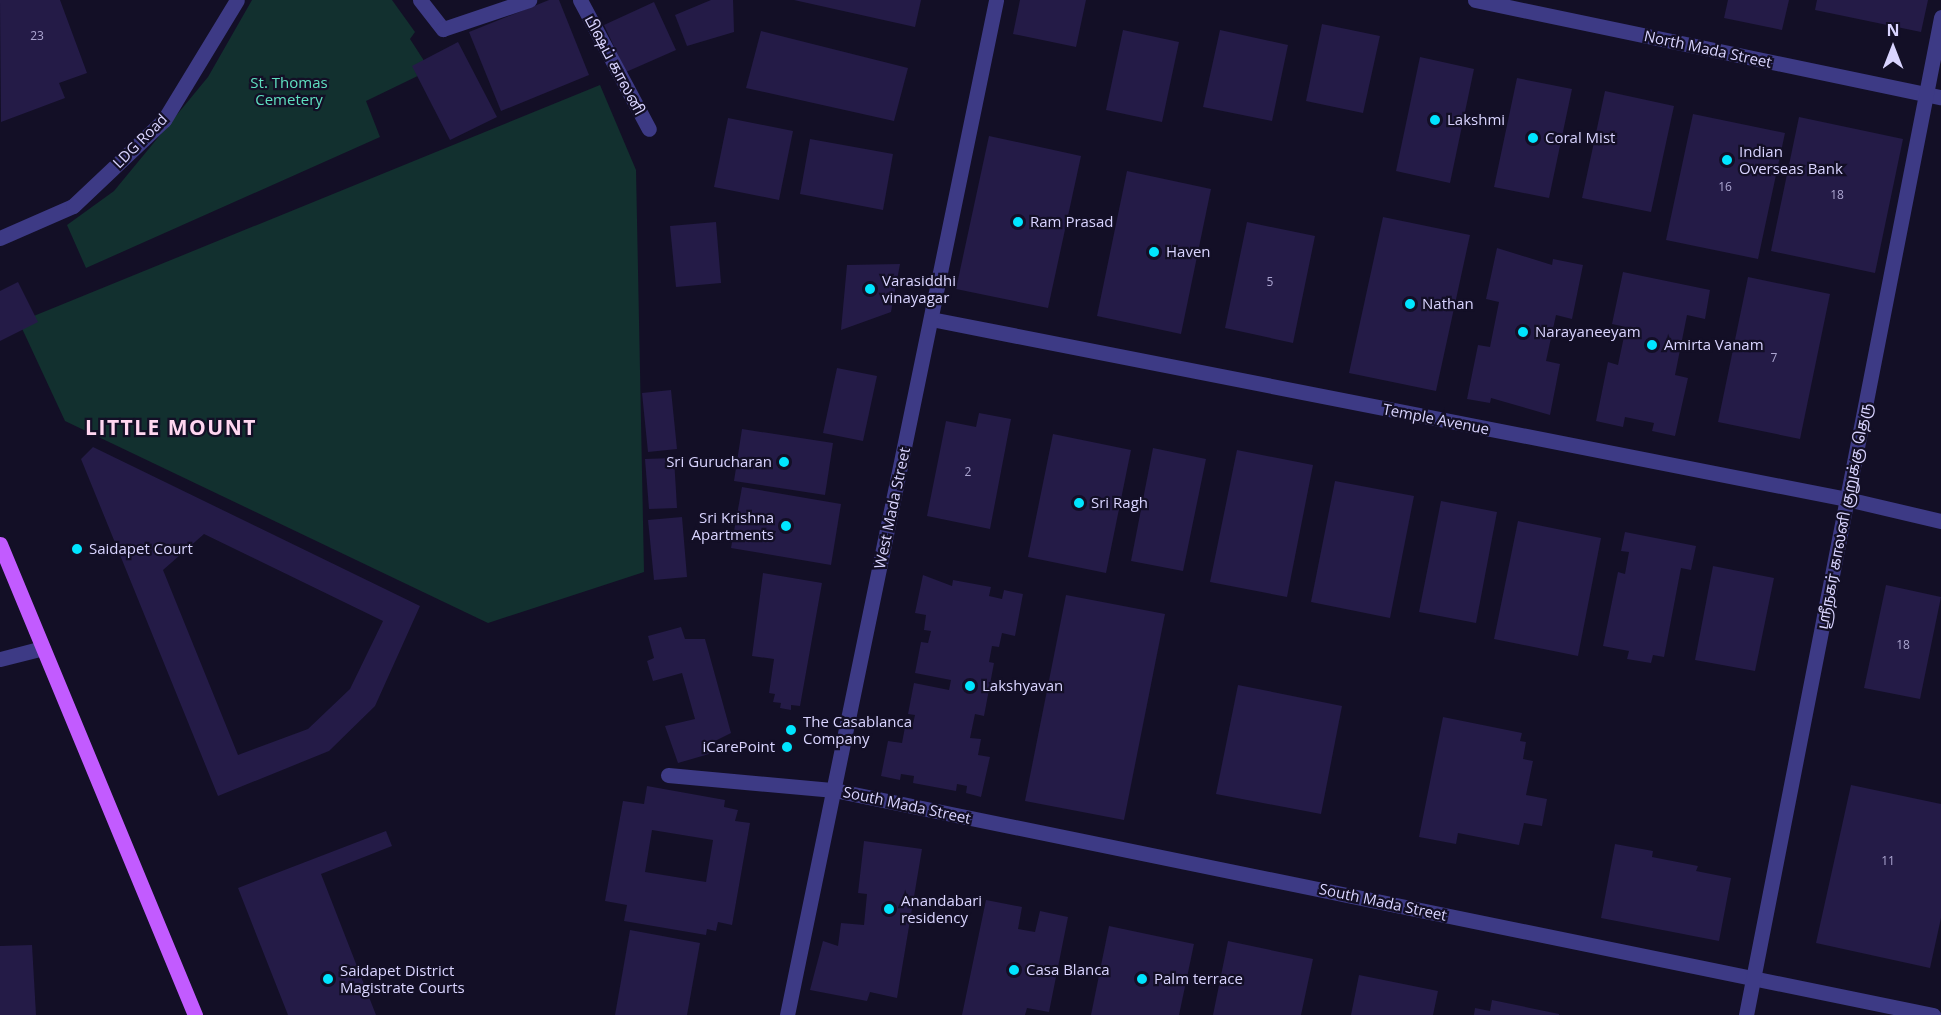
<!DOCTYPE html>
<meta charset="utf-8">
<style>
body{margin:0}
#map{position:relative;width:1941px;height:1015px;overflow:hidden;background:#130f26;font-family:"Open Sans","Noto Sans Tamil",sans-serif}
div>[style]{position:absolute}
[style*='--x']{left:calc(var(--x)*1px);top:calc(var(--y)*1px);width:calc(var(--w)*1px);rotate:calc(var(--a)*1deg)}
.green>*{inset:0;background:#12302f}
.building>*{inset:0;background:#241b47}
.street>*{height:15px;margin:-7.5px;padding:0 7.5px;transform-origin:7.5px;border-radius:7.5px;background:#3d3a85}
.primary>*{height:15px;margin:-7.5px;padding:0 7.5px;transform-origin:7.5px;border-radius:7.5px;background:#c25bff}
.dots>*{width:16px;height:16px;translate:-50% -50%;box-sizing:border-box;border:3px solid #130f26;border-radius:50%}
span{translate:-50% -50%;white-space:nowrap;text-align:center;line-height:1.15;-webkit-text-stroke:4.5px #130f26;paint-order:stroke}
.number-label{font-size:12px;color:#aca6d1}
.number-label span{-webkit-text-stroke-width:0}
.street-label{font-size:15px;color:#d9d4ff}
.park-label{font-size:15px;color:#5fe0c0}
.poi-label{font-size:15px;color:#d9d4ff}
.left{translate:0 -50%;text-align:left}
.right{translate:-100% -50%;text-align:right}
.district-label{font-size:21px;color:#ffd6f0;font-weight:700;letter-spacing:1.5px}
.north{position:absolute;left:1863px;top:18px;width:60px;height:60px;-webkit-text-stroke:4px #130f26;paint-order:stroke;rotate:0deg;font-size:16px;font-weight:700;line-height:24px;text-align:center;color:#d9d4ff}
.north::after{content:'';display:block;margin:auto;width:21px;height:27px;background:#d9d4ff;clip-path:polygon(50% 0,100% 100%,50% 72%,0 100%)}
</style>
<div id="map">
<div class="green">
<div style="clip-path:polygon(252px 0,392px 0,415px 32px,410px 39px,430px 70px,366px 101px,380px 137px,86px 268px,67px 225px,114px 191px,208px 77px)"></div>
<div style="clip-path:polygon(600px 85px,636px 170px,644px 572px,488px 623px,65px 421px,19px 322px)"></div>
</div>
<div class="building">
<div style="clip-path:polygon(0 0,60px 0,87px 73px,59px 83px,65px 98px,1px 122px)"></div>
<div style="clip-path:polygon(549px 0,559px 0,589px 75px,501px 111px,469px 32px)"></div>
<div style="clip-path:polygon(711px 0,733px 0,734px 32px,687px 46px,675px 15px)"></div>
<div style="clip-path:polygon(794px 0,921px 0,915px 27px)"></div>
<div style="clip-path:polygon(1020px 0,1086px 0,1076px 47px,1013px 34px)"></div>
<div style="clip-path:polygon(1728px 0,1789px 0,1782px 30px,1724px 18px)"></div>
<div style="clip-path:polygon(1817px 0,1928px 0,1921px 32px,1815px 10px)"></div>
<div style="clip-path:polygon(654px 2px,676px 50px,626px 72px,604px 25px)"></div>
<div style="clip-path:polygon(1322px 24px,1380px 36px,1363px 113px,1306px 101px)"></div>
<div style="clip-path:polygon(1123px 30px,1179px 42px,1162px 122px,1106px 110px)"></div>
<div style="clip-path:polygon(1220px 30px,1288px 45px,1272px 121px,1203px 107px)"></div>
<div style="clip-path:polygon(761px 31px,908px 68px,894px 121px,746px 88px)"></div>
<div style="clip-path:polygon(458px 42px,497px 117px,450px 140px,412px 66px)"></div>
<div style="clip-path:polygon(1420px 57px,1474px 69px,1450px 183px,1396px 171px)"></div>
<div style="clip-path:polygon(1517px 78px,1572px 89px,1549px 198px,1494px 187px)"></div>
<div style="clip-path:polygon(1605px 91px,1674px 106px,1651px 212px,1582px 198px)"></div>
<div style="clip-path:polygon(1693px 114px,1785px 133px,1758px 259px,1666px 240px)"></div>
<div style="clip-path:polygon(1799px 117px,1903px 139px,1875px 273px,1771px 251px)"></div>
<div style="clip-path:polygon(728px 118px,793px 131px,779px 200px,714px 187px)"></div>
<div style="clip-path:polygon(989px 136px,1081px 156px,1048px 308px,956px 289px)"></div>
<div style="clip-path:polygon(810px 139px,893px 154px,883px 210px,800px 194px)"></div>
<div style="clip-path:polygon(1127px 171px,1211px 189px,1181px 334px,1097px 316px)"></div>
<div style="clip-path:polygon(1383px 217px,1470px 235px,1436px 391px,1349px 373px)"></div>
<div style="clip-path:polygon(716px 222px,721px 283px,676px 287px,670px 226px)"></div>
<div style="clip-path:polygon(1247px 222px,1315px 236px,1293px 343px,1225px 328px)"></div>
<div style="clip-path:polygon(1497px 248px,1552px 265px,1553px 259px,1583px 265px,1572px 319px,1556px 315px,1546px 361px,1560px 364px,1550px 415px,1491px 398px,1490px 403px,1467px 399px,1478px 345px,1490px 347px,1499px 302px,1486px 299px)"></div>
<div style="clip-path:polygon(900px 264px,891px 312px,841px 330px,847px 265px)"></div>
<div style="clip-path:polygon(1623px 272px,1710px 290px,1705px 319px,1687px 315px,1675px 375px,1688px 378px,1675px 436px,1652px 431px,1654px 423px,1625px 417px,1623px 427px,1596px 421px,1608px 362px,1618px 365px,1626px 327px,1612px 324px)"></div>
<div style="clip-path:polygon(1748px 277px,1830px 294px,1800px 439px,1718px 422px)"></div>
<div style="clip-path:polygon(18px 282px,38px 322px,0 341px,0 291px)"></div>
<div style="clip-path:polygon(837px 368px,877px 376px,863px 441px,823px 433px)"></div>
<div style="clip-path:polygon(671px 390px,677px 449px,648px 452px,642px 393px)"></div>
<div style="clip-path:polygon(979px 413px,1011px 419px,990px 529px,927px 516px,946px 421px,976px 427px)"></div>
<div style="clip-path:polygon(742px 429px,833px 443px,825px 495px,734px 481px)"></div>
<div style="clip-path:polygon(1053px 434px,1131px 450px,1106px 573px,1028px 557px)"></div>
<div style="clip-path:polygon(evenodd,93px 447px,420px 606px,375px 706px,329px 751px,218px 796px,81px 459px,93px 447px,204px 534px,383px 621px,350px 689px,308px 729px,238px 755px,163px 570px,204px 534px)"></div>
<div style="clip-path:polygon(1153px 448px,1206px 459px,1183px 571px,1131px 561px)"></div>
<div style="clip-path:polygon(1237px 450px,1313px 465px,1287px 597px,1210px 582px)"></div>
<div style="clip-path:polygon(674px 458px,677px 508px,649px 509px,645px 459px)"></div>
<div style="clip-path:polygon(1335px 481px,1414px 496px,1390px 618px,1311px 602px)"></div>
<div style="clip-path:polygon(742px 487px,841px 504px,831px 565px,731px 548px)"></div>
<div style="clip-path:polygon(1441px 501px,1497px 512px,1476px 623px,1419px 612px)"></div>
<div style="clip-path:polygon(682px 517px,687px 577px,654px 580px,648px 520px)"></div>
<div style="clip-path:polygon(1518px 521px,1601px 538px,1578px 656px,1494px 639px)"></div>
<div style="clip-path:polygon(1625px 532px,1696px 546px,1691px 570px,1681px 568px,1664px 657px,1653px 655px,1651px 663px,1627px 659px,1629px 651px,1603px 646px,1618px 572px,1625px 574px,1629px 552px,1621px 551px)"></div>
<div style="clip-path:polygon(1713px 566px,1774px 578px,1755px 671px,1695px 660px)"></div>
<div style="clip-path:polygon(763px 573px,822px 583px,800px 706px,791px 705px,791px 710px,780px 708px,781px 703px,773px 702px,775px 694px,769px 693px,774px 659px,752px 656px)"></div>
<div style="clip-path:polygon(923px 575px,952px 586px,953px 580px,991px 587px,989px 596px,1002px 599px,1004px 590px,1023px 594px,1015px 636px,1002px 633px,999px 647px,992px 646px,989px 662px,994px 663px,984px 716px,975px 714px,970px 738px,981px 739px,978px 755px,990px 757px,981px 797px,966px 793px,967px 786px,957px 784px,956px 791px,913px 783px,914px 776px,901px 774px,900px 780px,881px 776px,888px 741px,902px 743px,905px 727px,912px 728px,915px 715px,908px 714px,914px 683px,949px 690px,951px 680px,915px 673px,921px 642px,928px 643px,931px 631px,924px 630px,926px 615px,915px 613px)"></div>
<div style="clip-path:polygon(1886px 585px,1941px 597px,1920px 699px,1864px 688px)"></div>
<div style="clip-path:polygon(1066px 595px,1165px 614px,1124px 820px,1025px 801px)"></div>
<div style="clip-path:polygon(681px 627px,685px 639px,705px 639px,731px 733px,707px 745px,709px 754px,678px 763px,665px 726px,695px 719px,682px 673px,653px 681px,647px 661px,654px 658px,648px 636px)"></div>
<div style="clip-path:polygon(1238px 685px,1342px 706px,1321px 814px,1216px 794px)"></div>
<div style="clip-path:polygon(1443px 717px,1522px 733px,1520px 741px,1526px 742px,1523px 759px,1533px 761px,1526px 795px,1547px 799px,1542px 826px,1524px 823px,1519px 845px,1458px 833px,1456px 844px,1419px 837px)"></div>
<div style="clip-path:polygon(1851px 785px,1941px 804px,1941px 918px,1930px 968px,1816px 943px)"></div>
<div style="clip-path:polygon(evenodd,647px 786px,725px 800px,724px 807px,738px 810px,735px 821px,750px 823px,732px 925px,718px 922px,716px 931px,707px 929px,706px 935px,624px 921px,627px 905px,605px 901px,623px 801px,644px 804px,647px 786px,652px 830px,713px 840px,706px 882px,645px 872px,652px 830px)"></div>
<div style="clip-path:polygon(386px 831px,392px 846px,321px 874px,376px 1015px,288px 1015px,238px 888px)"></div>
<div style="clip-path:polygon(864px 841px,922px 849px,897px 998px,870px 992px,867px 1001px,810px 990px,823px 941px,838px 946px,841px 923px,864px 925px,867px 894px,858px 893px)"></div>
<div style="clip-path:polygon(1615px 844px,1653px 851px,1652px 857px,1698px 866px,1696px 871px,1731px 878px,1719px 941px,1601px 918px)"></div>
<div style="clip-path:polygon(986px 900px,1022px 907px,1018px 929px,1035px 932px,1040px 911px,1068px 917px,1049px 1012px,1027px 1008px,1025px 1015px,962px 1015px)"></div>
<div style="clip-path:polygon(1109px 926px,1194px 944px,1179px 1015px,1091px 1015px)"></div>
<div style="clip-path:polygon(630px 930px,700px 943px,687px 1015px,615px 1015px)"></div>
<div style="clip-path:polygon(1228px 941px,1313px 959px,1301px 1015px,1213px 1015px)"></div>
<div style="clip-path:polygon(32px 945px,36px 1015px,0 1015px,0 946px)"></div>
<div style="clip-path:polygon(1359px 975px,1438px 991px,1433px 1015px,1351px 1015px)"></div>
<div style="clip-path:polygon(1492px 1000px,1559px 1014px,1559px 1015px,1474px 1015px,1475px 1008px,1490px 1011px)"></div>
</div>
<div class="street">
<div style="--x:420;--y:0;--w:37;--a:52"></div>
<div style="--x:443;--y:29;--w:91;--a:-18.6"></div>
<div style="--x:580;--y:0;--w:146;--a:61.9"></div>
<div style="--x:1475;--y:0;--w:476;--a:11.8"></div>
<div style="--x:0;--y:238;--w:80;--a:-23.7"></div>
<div style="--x:73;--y:206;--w:125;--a:-43.4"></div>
<div style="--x:164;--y:120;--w:140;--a:-58.7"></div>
<div style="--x:931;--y:319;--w:934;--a:11.12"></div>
<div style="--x:1847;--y:499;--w:97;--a:13.2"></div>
<div style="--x:0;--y:659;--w:44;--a:-14.3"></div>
<div style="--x:668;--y:775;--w:167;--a:5.2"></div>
<div style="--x:834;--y:790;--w:1122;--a:11.57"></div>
<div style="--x:787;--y:1015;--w:1036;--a:-78.36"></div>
<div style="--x:1746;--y:1015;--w:1017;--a:-78.94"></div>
</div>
<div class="primary">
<div style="--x:0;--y:544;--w:510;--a:67.51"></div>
</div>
<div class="dots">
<div style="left:1435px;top:120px;background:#00e5ff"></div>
<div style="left:1533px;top:138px;background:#00e5ff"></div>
<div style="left:1727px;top:160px;background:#00e5ff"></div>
<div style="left:1018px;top:222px;background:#00e5ff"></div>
<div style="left:1154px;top:252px;background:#00e5ff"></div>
<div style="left:870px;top:289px;background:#00e5ff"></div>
<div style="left:1410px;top:304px;background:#00e5ff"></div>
<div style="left:1523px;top:332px;background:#00e5ff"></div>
<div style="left:1652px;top:345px;background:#00e5ff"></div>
<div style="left:784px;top:462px;background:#00e5ff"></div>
<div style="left:1079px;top:503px;background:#00e5ff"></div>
<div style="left:786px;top:526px;background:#00e5ff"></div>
<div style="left:77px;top:549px;background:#00e5ff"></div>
<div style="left:970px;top:686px;background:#00e5ff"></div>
<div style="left:791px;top:730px;background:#00e5ff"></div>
<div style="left:787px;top:747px;background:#00e5ff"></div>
<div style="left:889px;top:909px;background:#00e5ff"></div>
<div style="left:1014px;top:970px;background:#00e5ff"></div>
<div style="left:328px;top:979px;background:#00e5ff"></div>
<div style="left:1142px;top:979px;background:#00e5ff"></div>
</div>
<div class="number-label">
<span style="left:37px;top:36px">23</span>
<span style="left:1725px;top:187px">16</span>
<span style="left:1837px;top:195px">18</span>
<span style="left:1270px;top:282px">5</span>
<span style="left:1774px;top:358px">7</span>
<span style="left:968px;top:472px">2</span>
<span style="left:1903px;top:645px">18</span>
<span style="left:1888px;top:861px">11</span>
</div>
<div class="street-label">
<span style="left:1708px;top:49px;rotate:12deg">North Mada Street</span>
<span style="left:615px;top:65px;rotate:62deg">பிஷப் காலனி</span>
<span style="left:140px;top:141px;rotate:-45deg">LDG Road</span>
<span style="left:1436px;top:419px;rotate:11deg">Temple Avenue</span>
<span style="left:892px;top:508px;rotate:-78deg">West Mada Street</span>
<span style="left:1844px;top:516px;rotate:-79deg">ஸ்ரீநகர் காலனி குறுக்கு தெரு</span>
<span style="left:907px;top:805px;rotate:12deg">South Mada Street</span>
<span style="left:1383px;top:902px;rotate:12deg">South Mada Street</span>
</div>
<div class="park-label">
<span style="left:289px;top:91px">St. Thomas<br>Cemetery</span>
</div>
<div class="poi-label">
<span class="left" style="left:1447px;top:120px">Lakshmi</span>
<span class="left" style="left:1545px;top:138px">Coral Mist</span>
<span class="left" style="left:1739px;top:160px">Indian<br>Overseas Bank</span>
<span class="left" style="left:1030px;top:222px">Ram Prasad</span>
<span class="left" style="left:1166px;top:252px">Haven</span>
<span class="left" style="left:882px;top:289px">Varasiddhi<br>vinayagar</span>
<span class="left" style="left:1422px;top:304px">Nathan</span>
<span class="left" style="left:1535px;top:332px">Narayaneeyam</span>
<span class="left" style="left:1664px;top:345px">Amirta Vanam</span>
<span class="right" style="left:772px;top:462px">Sri Gurucharan</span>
<span class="left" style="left:1091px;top:503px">Sri Ragh</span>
<span class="right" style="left:774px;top:526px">Sri Krishna<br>Apartments</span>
<span class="left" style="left:89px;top:549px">Saidapet Court</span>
<span class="left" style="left:982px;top:686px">Lakshyavan</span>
<span class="left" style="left:803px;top:730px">The Casablanca<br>Company</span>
<span class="right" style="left:775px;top:747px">iCarePoint</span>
<span class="left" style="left:901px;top:909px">Anandabari<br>residency</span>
<span class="left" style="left:340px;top:979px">Saidapet District<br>Magistrate Courts</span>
<span class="left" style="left:1026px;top:970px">Casa Blanca</span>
<span class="left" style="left:1154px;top:979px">Palm terrace</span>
</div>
<div class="district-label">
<span style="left:171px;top:427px">LITTLE MOUNT</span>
</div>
<div class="north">N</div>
</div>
